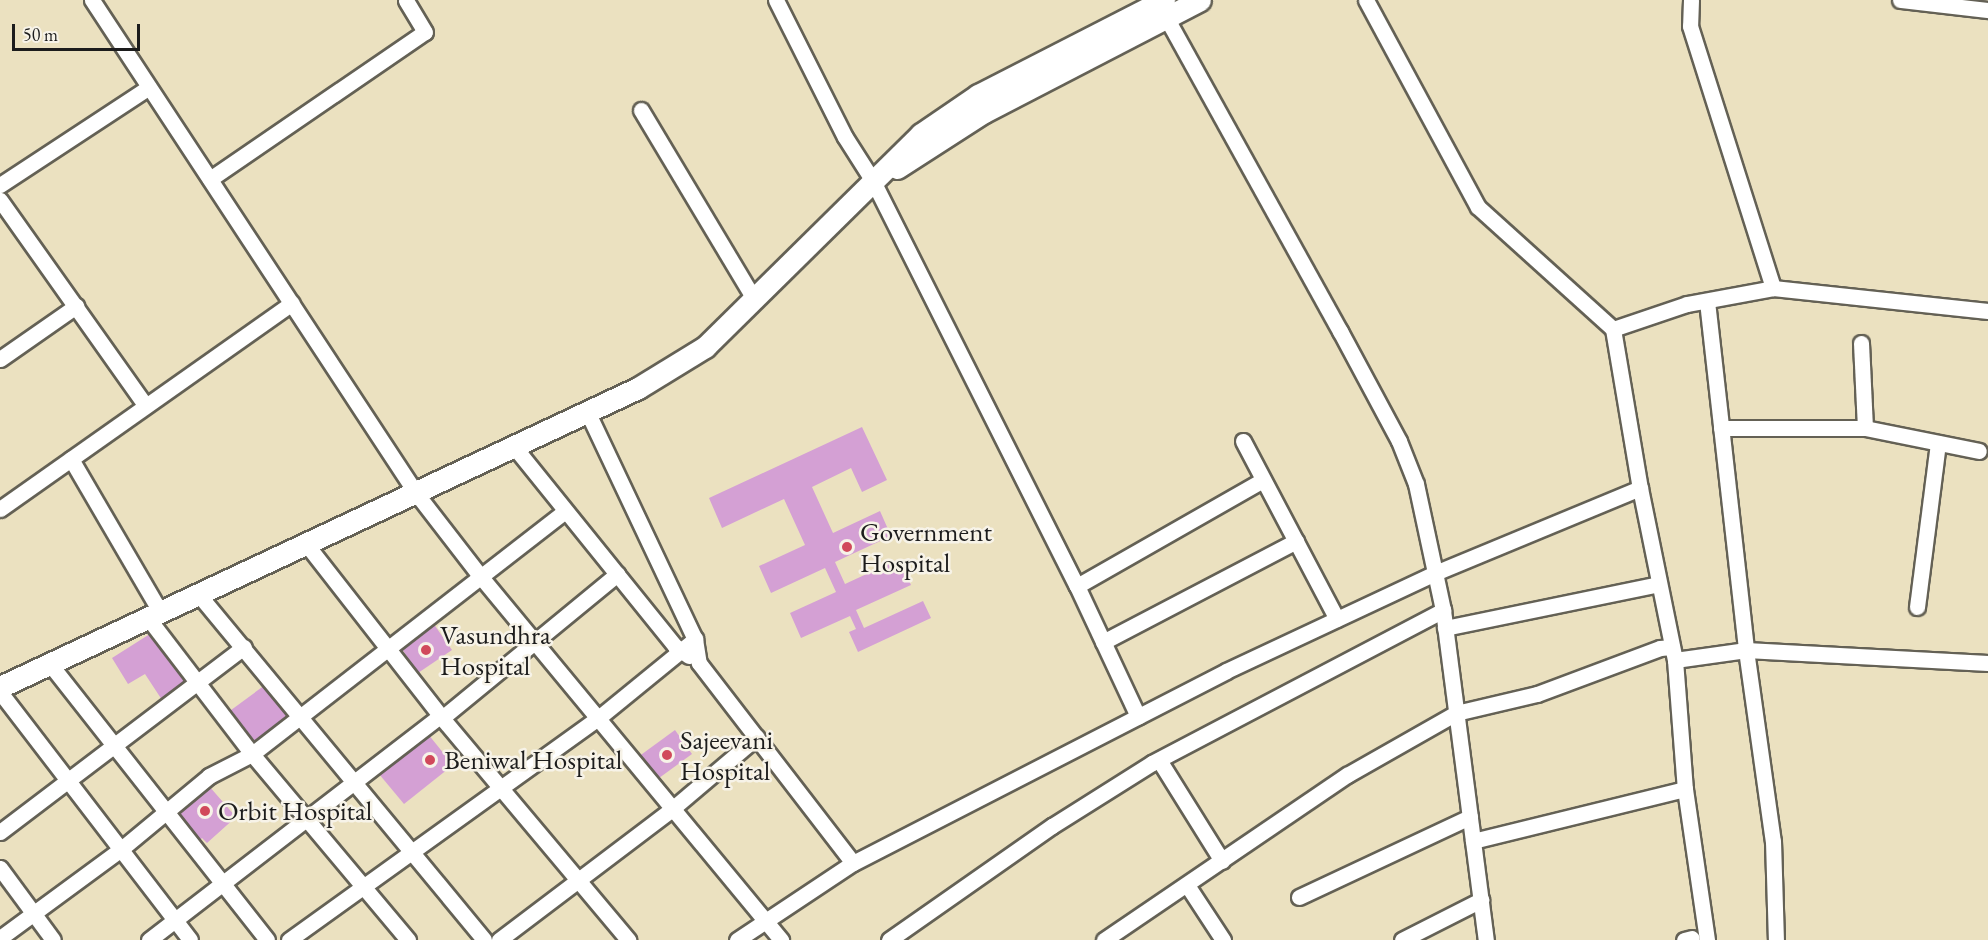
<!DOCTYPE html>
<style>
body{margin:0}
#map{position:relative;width:1988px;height:940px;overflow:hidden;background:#ebe1c0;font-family:"EB Garamond",serif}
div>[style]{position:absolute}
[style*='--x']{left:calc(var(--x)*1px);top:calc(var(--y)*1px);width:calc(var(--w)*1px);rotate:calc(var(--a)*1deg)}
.building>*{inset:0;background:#d4a0d4}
.roads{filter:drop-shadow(2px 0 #646155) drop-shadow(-2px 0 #646155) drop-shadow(0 2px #646155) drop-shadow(0 -2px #646155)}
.street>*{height:15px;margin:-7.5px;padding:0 7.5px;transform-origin:7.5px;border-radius:7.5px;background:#fff}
.secondary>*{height:21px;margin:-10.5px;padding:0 10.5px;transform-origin:10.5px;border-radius:10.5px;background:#fff}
.dots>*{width:16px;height:16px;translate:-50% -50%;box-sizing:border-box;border:3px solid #f7f3e8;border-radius:50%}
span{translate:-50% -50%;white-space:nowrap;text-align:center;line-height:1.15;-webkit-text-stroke:5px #f7f3e8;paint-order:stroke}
.poi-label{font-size:27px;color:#1c1c1c}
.left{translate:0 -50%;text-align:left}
.scale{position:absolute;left:12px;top:24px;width:128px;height:27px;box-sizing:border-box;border:3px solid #1c1c1c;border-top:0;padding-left:8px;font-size:18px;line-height:21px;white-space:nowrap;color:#1c1c1c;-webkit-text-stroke:4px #f7f3e8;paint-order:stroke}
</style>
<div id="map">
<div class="building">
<div style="clip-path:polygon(862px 427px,887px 480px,862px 492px,851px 468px,812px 487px,833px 533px,880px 511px,891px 536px,835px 562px,845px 584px,899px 559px,911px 585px,856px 610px,864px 628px,923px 601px,931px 618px,858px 652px,849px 632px,856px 629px,850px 616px,801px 638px,790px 613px,836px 592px,825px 568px,771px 593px,759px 566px,805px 545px,784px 499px,722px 528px,709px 498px)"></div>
<div style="clip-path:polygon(433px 623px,452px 650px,418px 673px,400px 646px)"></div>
<div style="clip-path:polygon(153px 632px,188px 688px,164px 703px,145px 674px,128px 684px,112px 658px)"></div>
<div style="clip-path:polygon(265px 685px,291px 720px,253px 748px,227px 713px)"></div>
<div style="clip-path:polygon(675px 730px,692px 754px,655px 781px,638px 757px)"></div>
<div style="clip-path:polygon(428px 734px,453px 765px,404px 804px,379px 774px)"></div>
<div style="clip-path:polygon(209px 786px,236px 817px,207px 843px,202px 838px,193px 846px,170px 820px)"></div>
</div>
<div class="roads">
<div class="street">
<div style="--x:92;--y:0;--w:590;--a:56.69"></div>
<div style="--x:416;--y:493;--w:106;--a:52.3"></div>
<div style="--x:481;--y:577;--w:471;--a:50.4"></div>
<div style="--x:776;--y:0;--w:153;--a:63.3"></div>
<div style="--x:845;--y:137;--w:52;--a:57.5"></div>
<div style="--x:873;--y:181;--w:453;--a:63.3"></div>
<div style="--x:1077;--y:586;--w:144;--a:64.9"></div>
<div style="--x:1366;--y:0;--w:235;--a:61.6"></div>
<div style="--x:1478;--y:207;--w:182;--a:42.1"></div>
<div style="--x:1613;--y:329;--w:161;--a:80.4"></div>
<div style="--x:1691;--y:0;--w:26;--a:92"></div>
<div style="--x:1690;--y:26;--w:275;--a:72.4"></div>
<div style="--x:1773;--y:288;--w:216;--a:6.1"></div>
<div style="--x:1900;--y:0;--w:89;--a:6.5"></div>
<div style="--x:1167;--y:19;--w:357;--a:61"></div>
<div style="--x:1340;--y:331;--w:125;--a:61.8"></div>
<div style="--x:1399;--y:441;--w:46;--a:68.4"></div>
<div style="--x:1416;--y:484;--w:129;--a:77.9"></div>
<div style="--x:1443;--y:610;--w:333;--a:82.6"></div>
<div style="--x:641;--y:110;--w:218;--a:59.1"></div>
<div style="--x:210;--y:179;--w:260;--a:-34.4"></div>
<div style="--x:425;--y:32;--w:37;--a:-121"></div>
<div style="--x:0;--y:185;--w:178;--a:-33.3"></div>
<div style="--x:0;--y:200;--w:252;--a:54.7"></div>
<div style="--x:1707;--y:301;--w:351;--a:83.6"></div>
<div style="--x:1746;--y:650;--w:193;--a:82"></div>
<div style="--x:1773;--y:841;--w:99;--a:88.3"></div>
<div style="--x:1613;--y:329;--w:78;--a:-18.7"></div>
<div style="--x:1687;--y:304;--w:87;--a:-10.5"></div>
<div style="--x:1861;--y:343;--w:85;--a:87.3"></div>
<div style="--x:0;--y:359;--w:93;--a:-34.9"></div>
<div style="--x:587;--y:411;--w:252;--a:64.7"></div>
<div style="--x:695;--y:639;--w:24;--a:81"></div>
<div style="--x:699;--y:663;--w:252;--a:52.4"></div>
<div style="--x:1721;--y:428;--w:144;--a:0"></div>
<div style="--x:1865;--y:428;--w:116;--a:11.4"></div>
<div style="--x:1243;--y:441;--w:201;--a:62.2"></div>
<div style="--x:512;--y:444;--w:260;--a:51.1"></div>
<div style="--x:675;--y:646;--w:17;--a:36"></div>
<div style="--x:71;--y:459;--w:178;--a:59.7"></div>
<div style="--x:0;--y:509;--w:357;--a:-35.2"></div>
<div style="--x:307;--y:545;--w:219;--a:52"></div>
<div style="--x:442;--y:718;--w:290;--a:50"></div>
<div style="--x:1077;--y:586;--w:214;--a:-29.7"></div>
<div style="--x:199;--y:595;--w:447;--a:50.4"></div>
<div style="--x:1917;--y:607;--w:165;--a:-82.7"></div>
<div style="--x:148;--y:618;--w:171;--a:52.6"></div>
<div style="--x:252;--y:754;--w:243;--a:50"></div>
<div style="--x:1445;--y:628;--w:218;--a:-11.6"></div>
<div style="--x:1103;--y:642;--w:218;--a:-27.6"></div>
<div style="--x:1675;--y:660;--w:72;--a:-8"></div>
<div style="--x:1746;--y:650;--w:242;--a:3.1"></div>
<div style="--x:50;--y:664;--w:351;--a:51.8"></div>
<div style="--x:0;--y:692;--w:312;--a:52.5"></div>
<div style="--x:442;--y:718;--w:227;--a:-39.4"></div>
<div style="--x:1159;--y:760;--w:119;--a:58"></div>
<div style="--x:0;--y:832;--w:306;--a:-37.2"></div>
<div style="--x:1473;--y:841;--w:218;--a:-13.8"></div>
<div style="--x:0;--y:868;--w:89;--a:53.6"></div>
<div style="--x:1187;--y:885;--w:66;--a:56.8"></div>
<div style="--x:1299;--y:897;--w:189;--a:-25.1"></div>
<div style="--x:0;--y:938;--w:149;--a:-36.3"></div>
<div style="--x:120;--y:850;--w:116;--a:-39.7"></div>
<div style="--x:209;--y:776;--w:48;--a:-27.1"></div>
<div style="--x:252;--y:754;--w:396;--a:-37.8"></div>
<div style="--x:149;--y:940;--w:369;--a:-37.6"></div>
<div style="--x:289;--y:940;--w:379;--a:-35.7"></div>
<div style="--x:597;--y:719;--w:127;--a:-39.2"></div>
<div style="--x:499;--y:940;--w:217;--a:-37.1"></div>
<div style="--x:672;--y:809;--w:111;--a:-40.3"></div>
<div style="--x:737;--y:940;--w:139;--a:-33.6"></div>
<div style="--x:853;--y:863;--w:420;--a:-27.2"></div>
<div style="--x:1226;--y:671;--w:231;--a:-25.1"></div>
<div style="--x:1435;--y:573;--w:222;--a:-22.5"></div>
<div style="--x:1640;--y:488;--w:176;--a:78.5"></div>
<div style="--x:1675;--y:660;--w:129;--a:85.6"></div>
<div style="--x:1685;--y:789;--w:153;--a:81.7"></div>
<div style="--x:889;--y:940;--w:199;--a:-35"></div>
<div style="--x:1052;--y:826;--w:118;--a:-32.2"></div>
<div style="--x:1152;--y:763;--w:329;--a:-27.7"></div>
<div style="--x:1104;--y:940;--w:294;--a:-34.2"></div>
<div style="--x:1347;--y:775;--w:125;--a:-29.6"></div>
<div style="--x:1456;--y:713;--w:83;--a:-13.2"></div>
<div style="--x:1537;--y:694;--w:131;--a:-20.5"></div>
<div style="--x:1660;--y:648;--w:12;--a:-5"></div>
<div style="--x:1402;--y:940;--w:89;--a:-26.9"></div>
<div style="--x:1684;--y:940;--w:8;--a:-14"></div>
</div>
<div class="secondary">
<div style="--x:897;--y:168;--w:103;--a:-32.8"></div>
<div style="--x:984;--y:112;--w:243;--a:-27.4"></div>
<div style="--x:0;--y:687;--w:705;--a:-25.11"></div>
<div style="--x:638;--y:388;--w:79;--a:-31.5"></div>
<div style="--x:705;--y:347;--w:303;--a:-44.6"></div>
<div style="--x:921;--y:134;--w:69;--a:-34.4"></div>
<div style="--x:978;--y:95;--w:209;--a:-27.1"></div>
</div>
</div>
<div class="dots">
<div style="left:847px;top:547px;background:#d1495b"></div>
<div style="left:426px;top:650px;background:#d1495b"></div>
<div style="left:667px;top:755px;background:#d1495b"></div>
<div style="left:430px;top:760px;background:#d1495b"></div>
<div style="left:205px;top:811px;background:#d1495b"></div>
</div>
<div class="poi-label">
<span class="left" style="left:860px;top:547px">Government<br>Hospital</span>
<span class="left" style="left:440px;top:650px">Vasundhra<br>Hospital</span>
<span class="left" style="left:680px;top:755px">Sajeevani<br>Hospital</span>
<span class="left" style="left:444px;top:760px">Beniwal Hospital</span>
<span class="left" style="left:218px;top:811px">Orbit Hospital</span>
</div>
<div class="scale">50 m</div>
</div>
